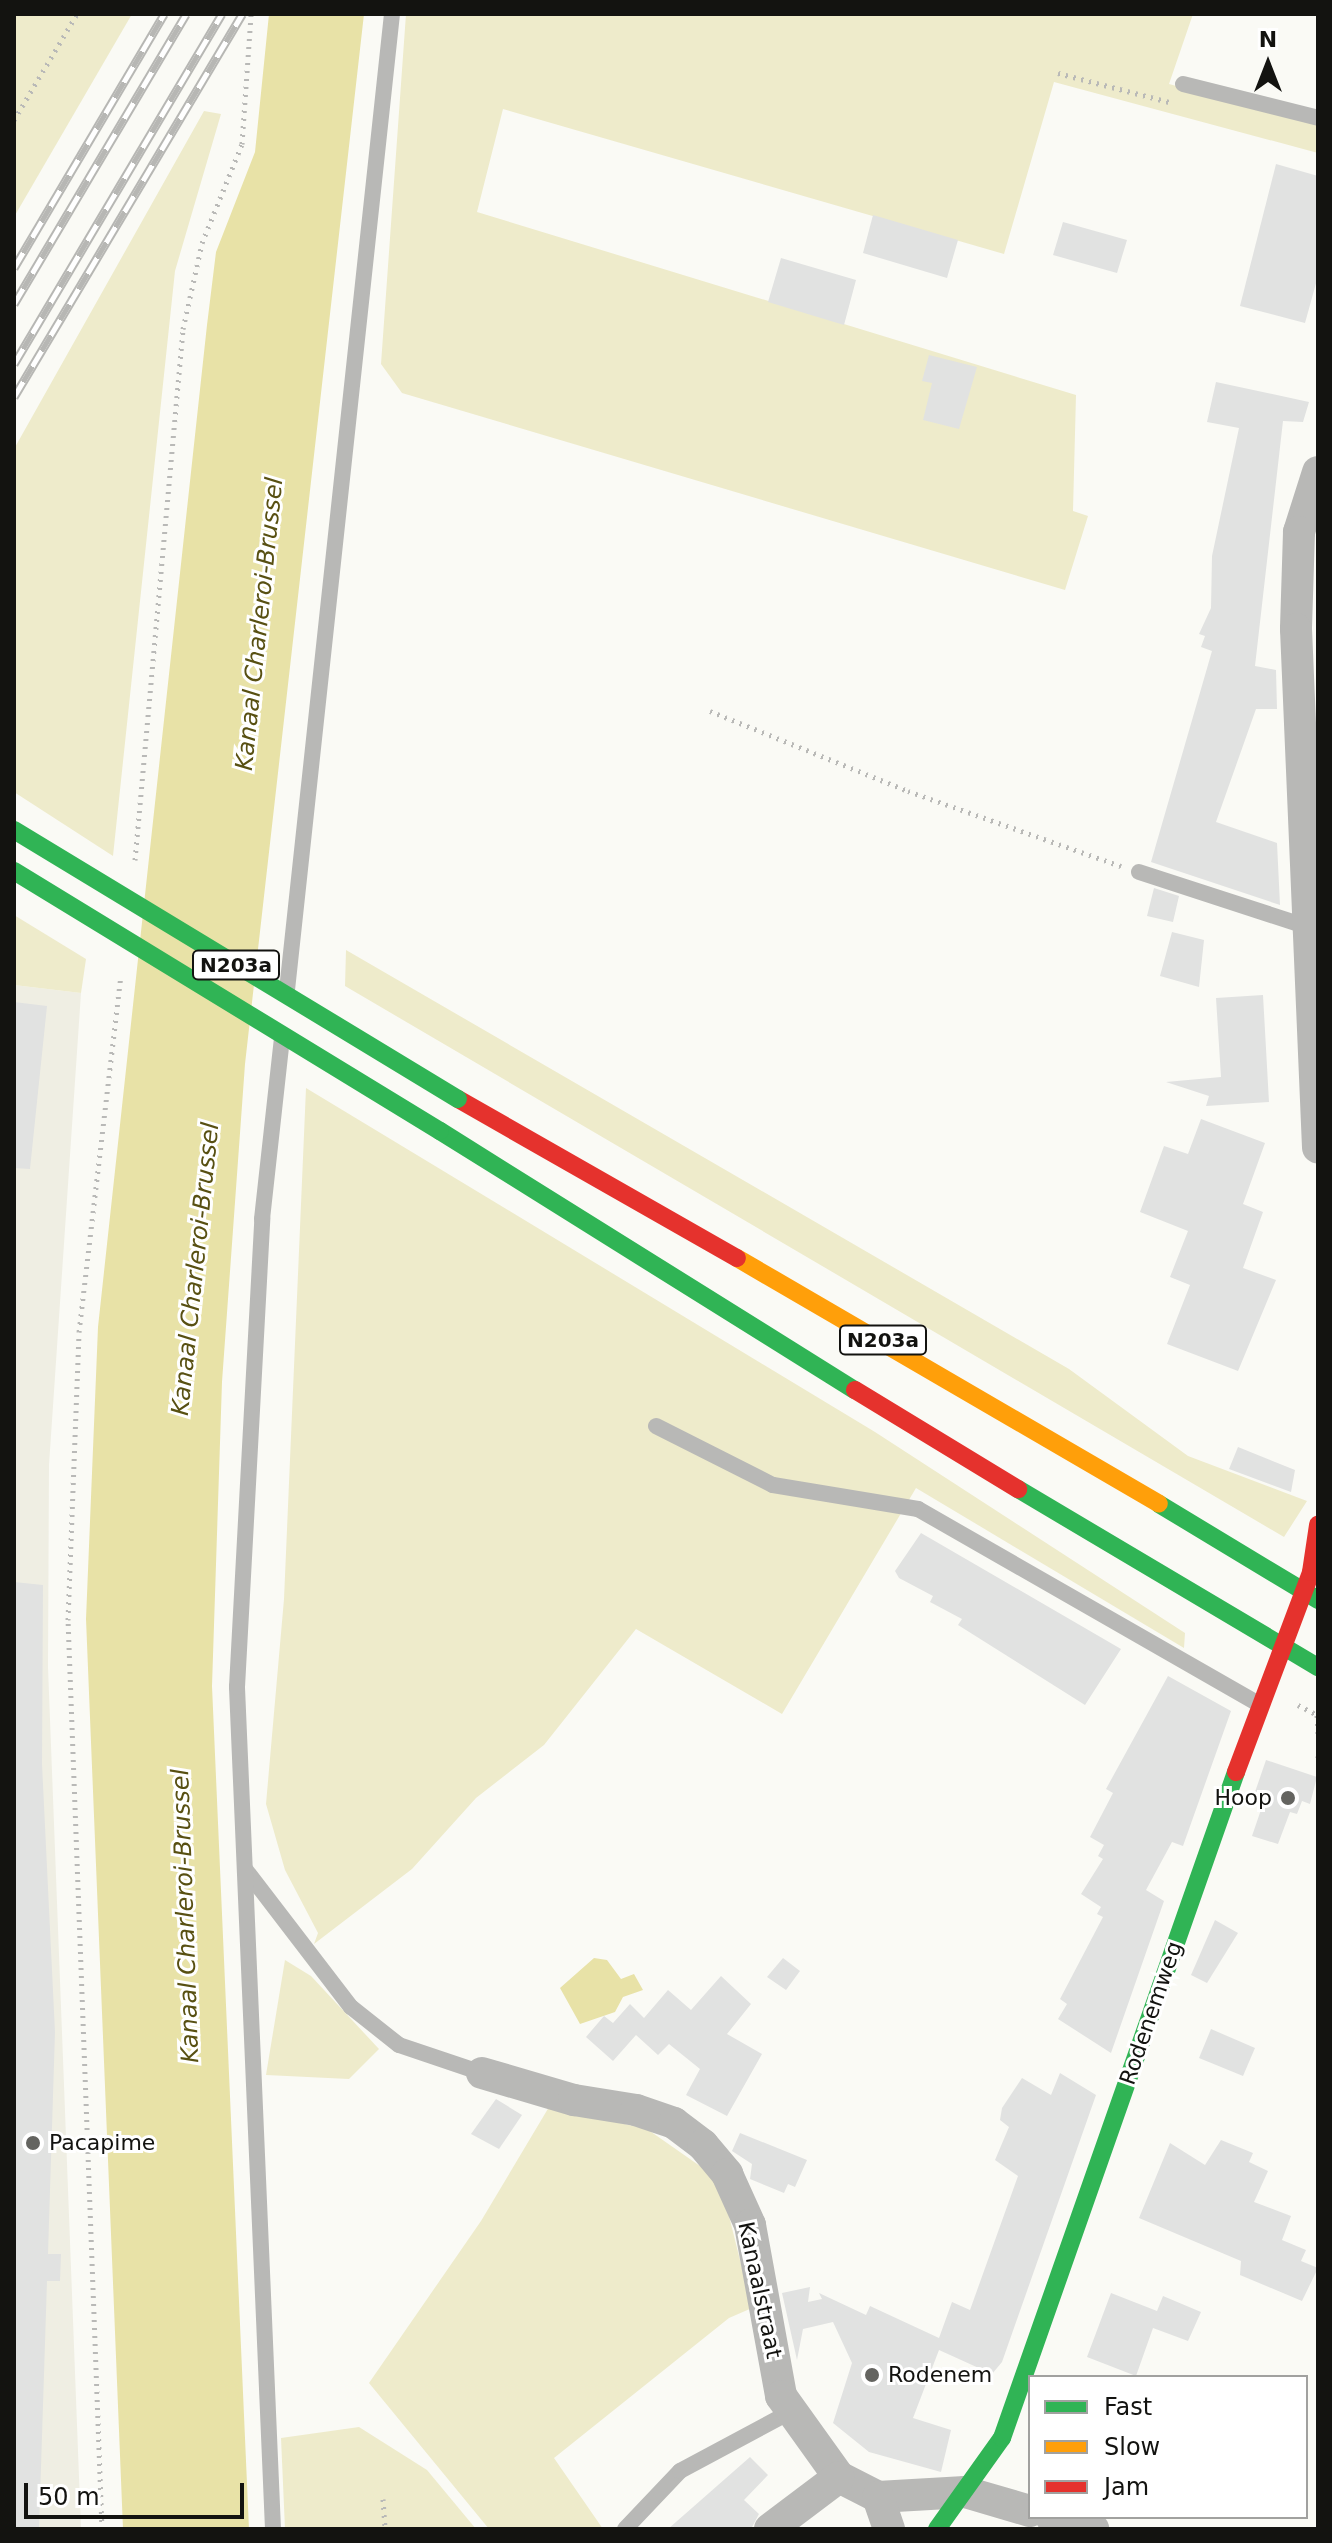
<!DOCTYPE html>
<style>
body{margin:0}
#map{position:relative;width:1332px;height:2543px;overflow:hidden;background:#fafaf5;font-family:"DejaVu Sans",sans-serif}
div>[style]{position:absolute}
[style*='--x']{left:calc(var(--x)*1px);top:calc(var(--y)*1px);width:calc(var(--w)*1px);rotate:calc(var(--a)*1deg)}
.built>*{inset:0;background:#efeee3}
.green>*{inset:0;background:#eeebcb}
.water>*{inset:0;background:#e8e2a7}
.building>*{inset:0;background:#e1e2e1}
.path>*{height:5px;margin-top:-2.5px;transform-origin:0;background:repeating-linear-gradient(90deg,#b9b9b7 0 2px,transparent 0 8px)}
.lane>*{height:16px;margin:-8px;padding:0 8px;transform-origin:8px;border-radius:8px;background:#b8b8b6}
.street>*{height:32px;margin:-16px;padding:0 16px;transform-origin:16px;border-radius:16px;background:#b8b8b6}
.fast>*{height:18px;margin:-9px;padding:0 9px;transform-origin:9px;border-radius:9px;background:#30b455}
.slow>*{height:18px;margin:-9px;padding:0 9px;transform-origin:9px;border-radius:9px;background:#ff9f0a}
.jam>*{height:18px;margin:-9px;padding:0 9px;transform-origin:9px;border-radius:9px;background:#e5322d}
.rail>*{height:9px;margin-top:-4.5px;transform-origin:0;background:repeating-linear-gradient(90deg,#fff 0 18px,#b7b7b4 0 36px);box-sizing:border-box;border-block:2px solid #b7b7b4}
.fast-bridge>*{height:18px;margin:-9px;padding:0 9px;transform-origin:9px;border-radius:9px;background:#30b455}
.dots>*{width:22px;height:22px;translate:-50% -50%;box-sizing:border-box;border:4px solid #fff;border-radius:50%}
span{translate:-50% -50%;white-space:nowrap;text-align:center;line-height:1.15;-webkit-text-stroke:6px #fff;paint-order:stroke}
.shield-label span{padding:2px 6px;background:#fff;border:2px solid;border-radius:6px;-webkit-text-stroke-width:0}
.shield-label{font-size:20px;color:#131310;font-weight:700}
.poi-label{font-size:22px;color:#131310}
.right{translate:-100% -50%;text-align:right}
.left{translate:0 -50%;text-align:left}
.street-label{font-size:22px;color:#131310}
.water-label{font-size:24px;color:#585012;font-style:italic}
.frame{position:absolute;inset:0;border:16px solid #131310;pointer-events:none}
.legend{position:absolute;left:1028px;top:2375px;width:280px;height:144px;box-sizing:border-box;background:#fff;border:2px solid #a1a19f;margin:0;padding:10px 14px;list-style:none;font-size:24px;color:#131310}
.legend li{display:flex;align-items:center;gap:16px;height:40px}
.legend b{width:40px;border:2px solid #a1a19f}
.north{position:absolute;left:1228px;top:24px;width:80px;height:80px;-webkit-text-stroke:6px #fff;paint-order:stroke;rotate:0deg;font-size:22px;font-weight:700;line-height:32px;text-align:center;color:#131310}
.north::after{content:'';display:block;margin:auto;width:28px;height:36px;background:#131310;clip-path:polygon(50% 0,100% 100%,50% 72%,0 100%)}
.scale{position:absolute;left:24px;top:2483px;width:220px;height:36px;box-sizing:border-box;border:4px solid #131310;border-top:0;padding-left:10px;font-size:24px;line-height:28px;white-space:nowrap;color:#131310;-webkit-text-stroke:6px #fff;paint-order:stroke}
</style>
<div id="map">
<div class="built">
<div style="clip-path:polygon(14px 985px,81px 993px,49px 1465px,48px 1667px,81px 2529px,14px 2529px)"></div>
</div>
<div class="green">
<div style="clip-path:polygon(14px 14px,132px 14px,14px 217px)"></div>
<div style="clip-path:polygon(406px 14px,1193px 14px,1169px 84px,1318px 124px,1318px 153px,1054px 82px,1004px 254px,503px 109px,477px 212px,1076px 395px,1073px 511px,1088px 516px,1065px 590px,402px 393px,381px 364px)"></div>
<div style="clip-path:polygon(204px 111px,221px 114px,175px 271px,113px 856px,14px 792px,14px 449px)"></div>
<div style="clip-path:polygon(14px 915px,86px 959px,81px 993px,14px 985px)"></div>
<div style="clip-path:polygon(346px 950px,1069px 1369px,1188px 1456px,1307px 1501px,1284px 1537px,345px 986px)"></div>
<div style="clip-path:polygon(306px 1088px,875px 1432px,1185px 1633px,1184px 1648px,916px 1488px,782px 1714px,636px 1629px,544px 1745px,476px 1798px,412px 1869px,314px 1944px,318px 1933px,285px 1870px,266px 1804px,284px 1599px)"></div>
<div style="clip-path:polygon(285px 1960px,311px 1976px,379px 2049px,349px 2079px,266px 2075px)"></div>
<div style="clip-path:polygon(549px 2107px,647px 2129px,720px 2180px,752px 2308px,729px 2318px,554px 2458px,603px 2529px,489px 2529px,369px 2383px,481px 2221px)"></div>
<div style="clip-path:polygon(359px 2427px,427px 2470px,476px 2529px,285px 2529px,281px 2438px)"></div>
</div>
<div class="water">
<div style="clip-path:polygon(269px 14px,364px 14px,245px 1064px,222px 1382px,212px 1686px,249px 2529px,123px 2529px,86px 1619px,98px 1327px,207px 325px,216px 252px,255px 152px)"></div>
<div style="clip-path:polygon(594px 1958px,607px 1960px,621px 1979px,634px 1974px,643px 1990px,623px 1997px,615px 2012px,580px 2024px,560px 1988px)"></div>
</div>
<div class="building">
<div style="clip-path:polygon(1276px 164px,1318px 176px,1318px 276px,1305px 323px,1240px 306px)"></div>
<div style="clip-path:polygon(873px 215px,958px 240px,947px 278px,863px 253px)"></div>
<div style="clip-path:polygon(1063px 222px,1127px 240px,1117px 273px,1053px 255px)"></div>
<div style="clip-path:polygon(781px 258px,856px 280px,844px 325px,768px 302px)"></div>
<div style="clip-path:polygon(929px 355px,977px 367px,959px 429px,923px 420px,932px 383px,922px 381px)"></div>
<div style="clip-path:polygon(1216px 382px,1309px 402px,1303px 422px,1283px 421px,1255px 666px,1276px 670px,1277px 709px,1256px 709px,1216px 822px,1277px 843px,1280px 905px,1151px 862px,1212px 651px,1201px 647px,1205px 636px,1199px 634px,1211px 608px,1212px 556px,1239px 428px,1207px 422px)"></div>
<div style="clip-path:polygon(1154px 888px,1179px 896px,1173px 922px,1147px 916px)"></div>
<div style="clip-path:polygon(1172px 932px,1204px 940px,1199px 987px,1160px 976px)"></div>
<div style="clip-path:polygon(1263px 995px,1269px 1102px,1206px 1106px,1209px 1096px,1166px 1082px,1221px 1077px,1216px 998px)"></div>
<div style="clip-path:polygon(14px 1002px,47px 1006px,30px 1169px,14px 1168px)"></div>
<div style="clip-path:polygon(1201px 1119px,1265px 1143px,1243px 1204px,1263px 1212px,1243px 1268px,1276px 1280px,1238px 1371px,1167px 1344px,1190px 1285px,1170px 1277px,1188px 1231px,1140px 1212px,1164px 1146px,1188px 1154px)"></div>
<div style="clip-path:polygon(1238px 1447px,1295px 1470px,1291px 1492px,1229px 1469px)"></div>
<div style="clip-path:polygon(921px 1533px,1121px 1649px,1085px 1705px,958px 1625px,962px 1619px,930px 1602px,933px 1596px,899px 1578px,895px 1571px)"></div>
<div style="clip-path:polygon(14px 1582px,43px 1585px,42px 1764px,55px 2032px,48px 2254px,61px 2254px,60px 2281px,47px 2281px,39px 2529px,14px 2529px)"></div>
<div style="clip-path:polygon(1168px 1676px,1231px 1711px,1183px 1846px,1172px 1842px,1146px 1890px,1164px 1901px,1111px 2053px,1058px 2019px,1067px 2004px,1060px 1999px,1103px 1917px,1097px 1914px,1101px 1907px,1081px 1894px,1103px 1859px,1098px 1856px,1104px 1845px,1090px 1837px,1113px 1793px,1106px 1789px)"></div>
<div style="clip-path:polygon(1266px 1760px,1317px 1777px,1310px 1804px,1302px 1801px,1297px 1814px,1290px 1812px,1278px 1844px,1252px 1836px,1266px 1795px,1255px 1792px)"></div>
<div style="clip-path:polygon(1215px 1920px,1238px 1933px,1207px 1983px,1191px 1975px)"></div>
<div style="clip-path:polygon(783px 1958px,800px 1971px,786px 1990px,767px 1977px)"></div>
<div style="clip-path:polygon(721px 1976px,751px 2004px,727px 2034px,762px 2054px,727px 2116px,686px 2095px,700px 2069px,669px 2044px,658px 2055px,636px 2035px,613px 2061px,586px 2037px,604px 2016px,613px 2023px,630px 2004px,644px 2018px,668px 1990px,691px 2010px)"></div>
<div style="clip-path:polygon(1211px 2029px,1255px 2048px,1243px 2076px,1199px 2058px)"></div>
<div style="clip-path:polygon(1060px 2073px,1096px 2095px,1002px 2362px,992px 2374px,939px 2350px,913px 2418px,951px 2430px,941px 2472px,869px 2452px,833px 2423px,852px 2363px,833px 2322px,803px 2329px,797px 2360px,782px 2293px,810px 2287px,808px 2302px,822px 2299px,819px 2293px,866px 2315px,870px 2306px,939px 2338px,952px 2302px,970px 2310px,1018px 2176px,995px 2160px,1009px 2127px,1000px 2120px,1002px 2108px,1022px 2078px,1051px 2095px)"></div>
<div style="clip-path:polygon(496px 2099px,522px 2115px,499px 2149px,471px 2134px)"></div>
<div style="clip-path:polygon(740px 2133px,807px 2160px,795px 2187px,788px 2184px,784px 2193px,750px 2179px,752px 2164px,732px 2151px)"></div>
<div style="clip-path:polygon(1221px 2140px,1253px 2153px,1249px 2162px,1268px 2171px,1254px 2202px,1291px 2216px,1282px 2240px,1306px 2250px,1301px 2261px,1318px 2268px,1302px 2301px,1240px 2275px,1241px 2261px,1139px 2218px,1170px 2143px,1205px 2165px)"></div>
<div style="clip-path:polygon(1111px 2293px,1157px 2311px,1163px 2296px,1201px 2312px,1188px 2341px,1153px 2328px,1136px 2376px,1087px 2357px)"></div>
<div style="clip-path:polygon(750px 2457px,768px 2475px,744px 2500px,759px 2514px,751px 2529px,668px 2529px)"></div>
</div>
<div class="path">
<div style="--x:1058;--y:73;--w:115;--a:14.6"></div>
<div style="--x:14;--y:120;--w:123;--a:-59.3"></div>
<div style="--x:710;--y:711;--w:214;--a:22"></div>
<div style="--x:908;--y:791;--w:226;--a:19.4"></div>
<div style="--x:135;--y:860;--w:533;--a:-84.83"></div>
<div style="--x:183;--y:329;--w:88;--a:-77.5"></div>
<div style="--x:202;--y:243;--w:107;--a:-68"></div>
<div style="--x:242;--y:144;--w:130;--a:-86"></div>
<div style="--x:1298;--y:1705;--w:22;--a:27"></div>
<div style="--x:1317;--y:1715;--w:21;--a:87"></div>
<div style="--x:1318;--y:1756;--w:2;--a:90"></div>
<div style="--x:383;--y:2499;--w:30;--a:86"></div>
<div style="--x:102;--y:2529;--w:910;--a:-92.14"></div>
<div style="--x:68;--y:1620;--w:288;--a:-87.8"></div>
<div style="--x:79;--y:1332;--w:357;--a:-83.3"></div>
</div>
<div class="lane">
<div style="--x:1183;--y:84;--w:139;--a:14.1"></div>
<div style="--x:1139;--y:872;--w:175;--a:18"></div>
<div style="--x:287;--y:990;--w:982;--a:-83.86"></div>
<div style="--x:656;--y:1426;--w:131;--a:26.8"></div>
<div style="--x:773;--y:1485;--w:147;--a:9.4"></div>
<div style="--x:918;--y:1509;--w:393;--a:29.8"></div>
<div style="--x:245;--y:1869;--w:174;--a:52.5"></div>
<div style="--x:351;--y:2007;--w:61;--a:38.4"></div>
<div style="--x:399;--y:2045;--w:88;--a:18.6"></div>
<div style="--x:273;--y:2529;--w:843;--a:-92.45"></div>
<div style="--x:237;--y:1687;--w:469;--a:-86.9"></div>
<div style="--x:262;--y:1219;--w:183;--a:-83.7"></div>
<div style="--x:625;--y:2529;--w:80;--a:-46.5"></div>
<div style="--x:680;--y:2471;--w:127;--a:-28.2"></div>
</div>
<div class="street">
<div style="--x:1318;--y:472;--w:63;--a:107.6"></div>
<div style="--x:1299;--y:532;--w:97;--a:91.8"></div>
<div style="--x:1296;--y:629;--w:519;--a:87.57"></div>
<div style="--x:482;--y:2073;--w:96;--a:16.4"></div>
<div style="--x:574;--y:2100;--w:63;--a:9.2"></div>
<div style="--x:636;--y:2110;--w:40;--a:18.9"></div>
<div style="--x:674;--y:2123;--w:36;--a:37"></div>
<div style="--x:703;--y:2145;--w:38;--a:50"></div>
<div style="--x:727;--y:2174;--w:56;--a:65.7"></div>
<div style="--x:750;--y:2225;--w:174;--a:79.7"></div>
<div style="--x:781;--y:2396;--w:100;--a:54.4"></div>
<div style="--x:839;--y:2477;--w:44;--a:27.1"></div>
<div style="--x:878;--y:2497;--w:87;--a:-3.3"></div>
<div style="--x:965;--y:2492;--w:68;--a:16.3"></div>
<div style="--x:878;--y:2497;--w:34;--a:71"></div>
<div style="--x:1051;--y:2517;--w:44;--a:15.9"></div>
<div style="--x:770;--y:2529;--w:86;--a:-37"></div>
</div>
<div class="fast">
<div style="--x:440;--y:1131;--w:489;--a:32"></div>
<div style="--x:1018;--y:1489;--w:349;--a:30.7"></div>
<div style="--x:1159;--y:1504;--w:186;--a:31.1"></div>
<div style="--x:937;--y:2529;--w:112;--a:-54.5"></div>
<div style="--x:1002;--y:2438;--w:706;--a:-70.64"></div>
</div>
<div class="slow">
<div style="--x:737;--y:1258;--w:488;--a:30.2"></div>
</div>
<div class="jam">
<div style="--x:458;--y:1099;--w:321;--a:29.7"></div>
<div style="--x:855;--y:1390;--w:191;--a:31.3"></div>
<div style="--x:1236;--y:1772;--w:214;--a:-69.4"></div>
<div style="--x:1311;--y:1572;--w:48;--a:-81.5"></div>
</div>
<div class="rail">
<div style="--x:14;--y:268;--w:295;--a:-59.4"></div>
<div style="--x:14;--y:304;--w:337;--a:-59.3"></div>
<div style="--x:14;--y:364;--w:407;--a:-59.3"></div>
<div style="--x:14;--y:397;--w:446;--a:-59.2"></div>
</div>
<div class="fast-bridge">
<div style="--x:14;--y:830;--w:519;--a:31.21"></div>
<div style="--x:14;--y:871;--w:499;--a:31.4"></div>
</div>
<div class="dots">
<div style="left:1288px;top:1798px;background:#646460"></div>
<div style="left:33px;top:2143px;background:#646460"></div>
<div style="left:872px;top:2375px;background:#646460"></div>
</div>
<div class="shield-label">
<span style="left:236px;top:965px">N203a</span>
<span style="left:883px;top:1340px">N203a</span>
</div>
<div class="poi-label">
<span class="right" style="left:1272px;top:1798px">Hoop</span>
<span class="left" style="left:49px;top:2143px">Pacapime</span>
<span class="left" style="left:888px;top:2375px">Rodenem</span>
</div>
<div class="street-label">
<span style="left:1151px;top:2013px;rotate:-71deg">Rodenemweg</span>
<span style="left:760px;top:2290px;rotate:78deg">Kanaalstraat</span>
</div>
<div class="water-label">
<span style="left:260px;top:624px;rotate:-84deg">Kanaal Charleroi-Brussel</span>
<span style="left:196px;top:1269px;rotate:-84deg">Kanaal Charleroi-Brussel</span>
<span style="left:186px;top:1916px;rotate:-92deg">Kanaal Charleroi-Brussel</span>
</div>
<div class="frame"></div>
<ul class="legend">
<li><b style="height:10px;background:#30b455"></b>Fast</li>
<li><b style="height:10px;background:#ff9f0a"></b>Slow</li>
<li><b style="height:10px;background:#e5322d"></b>Jam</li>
</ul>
<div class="north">N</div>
<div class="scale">50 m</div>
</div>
